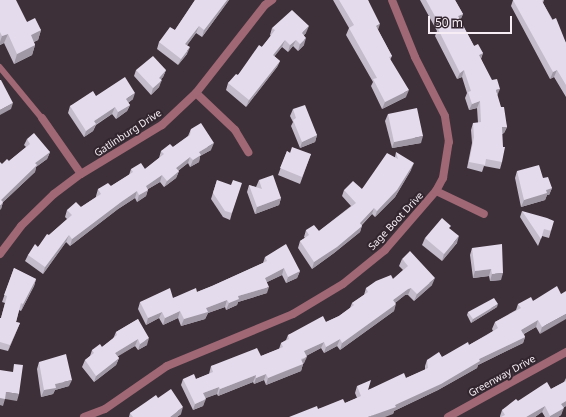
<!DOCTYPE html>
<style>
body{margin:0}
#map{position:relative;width:566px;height:417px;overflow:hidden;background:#3d3039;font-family:"Noto Sans",sans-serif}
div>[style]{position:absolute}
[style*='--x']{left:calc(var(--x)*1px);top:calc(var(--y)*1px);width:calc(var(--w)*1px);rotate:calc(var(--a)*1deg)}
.service>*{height:5.5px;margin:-2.75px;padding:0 2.75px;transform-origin:2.75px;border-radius:2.75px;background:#a06775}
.minor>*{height:8px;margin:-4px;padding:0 4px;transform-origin:4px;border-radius:4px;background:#a06775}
.wall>*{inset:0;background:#c4bccb}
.shaded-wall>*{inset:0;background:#a099a5}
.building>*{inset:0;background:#e4dbec}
span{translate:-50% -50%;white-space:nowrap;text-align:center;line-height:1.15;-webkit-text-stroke:4px #33262f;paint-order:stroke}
.street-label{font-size:10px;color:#f6eef4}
.scale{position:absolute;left:428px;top:16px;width:84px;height:18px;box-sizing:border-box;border:2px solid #f6eef4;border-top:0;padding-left:5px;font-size:12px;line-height:14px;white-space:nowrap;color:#f6eef4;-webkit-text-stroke:3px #33262f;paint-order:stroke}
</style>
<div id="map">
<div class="service">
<div style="--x:0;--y:67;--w:66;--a:50.5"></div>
</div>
<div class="minor">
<div style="--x:196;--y:93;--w:54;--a:43.5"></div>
<div style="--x:235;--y:130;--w:26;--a:59"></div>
<div style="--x:42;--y:118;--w:68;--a:55.1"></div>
<div style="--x:436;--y:191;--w:53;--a:25.6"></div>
<div style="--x:0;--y:254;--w:35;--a:-53"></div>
<div style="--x:21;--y:226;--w:46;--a:-44.1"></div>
<div style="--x:54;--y:194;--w:34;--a:-37"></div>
<div style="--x:81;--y:174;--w:95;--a:-31.2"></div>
<div style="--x:162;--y:125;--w:47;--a:-43.3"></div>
<div style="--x:196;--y:93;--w:112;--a:-51.9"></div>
<div style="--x:265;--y:5;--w:9;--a:-36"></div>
<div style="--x:84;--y:417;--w:22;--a:-21"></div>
<div style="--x:105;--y:409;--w:75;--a:-34.7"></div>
<div style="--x:167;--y:366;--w:136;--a:-22.4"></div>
<div style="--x:293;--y:314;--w:58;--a:-31"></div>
<div style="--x:343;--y:284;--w:54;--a:-39"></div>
<div style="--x:385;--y:250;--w:78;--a:-49.2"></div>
<div style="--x:436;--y:191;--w:15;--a:-62"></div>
<div style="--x:443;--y:178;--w:36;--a:-81"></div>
<div style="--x:449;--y:142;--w:26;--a:-99"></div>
<div style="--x:445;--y:116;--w:66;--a:-117"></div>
<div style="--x:415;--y:57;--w:61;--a:-112"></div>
<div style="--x:448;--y:417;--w:135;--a:-28.8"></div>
</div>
<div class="wall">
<div style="clip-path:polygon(0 0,27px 22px,41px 30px,38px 40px,34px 42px,35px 45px,32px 55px,14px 64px,4px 43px,0 45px)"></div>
<div style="clip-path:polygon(195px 0,229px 0,202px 37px,196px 33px,187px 45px,187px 54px,178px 65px,157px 49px,159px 42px,175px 30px)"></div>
<div style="clip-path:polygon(333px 0,368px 0,378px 30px,392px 56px,390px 60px,406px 97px,382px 109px,371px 86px,373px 82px,346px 35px,349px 28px)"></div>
<div style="clip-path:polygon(420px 0,455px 0,463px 14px,460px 20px,474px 46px,483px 53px,481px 59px,497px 96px,507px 127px,504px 133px,502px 134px,502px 162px,500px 169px,484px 166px,482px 172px,467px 168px,472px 143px,471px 130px,473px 123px,478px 123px,477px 108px,469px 110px,465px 98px,467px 93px,462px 77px,457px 79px,435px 36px,437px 31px)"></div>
<div style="clip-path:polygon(513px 0,544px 0,543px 3px,566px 43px,566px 97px,554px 77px,550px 79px,511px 6px)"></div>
<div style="clip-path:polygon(272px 28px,306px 33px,304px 35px,304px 45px,298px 51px,293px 46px,288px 52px,282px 47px,274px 56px,280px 61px,277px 67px,246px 107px,226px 90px,228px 83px,238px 75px,271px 36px,270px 35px)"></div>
<div style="clip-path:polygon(136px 70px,166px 70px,163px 77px,161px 79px,159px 87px,151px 95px,134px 76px)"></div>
<div style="clip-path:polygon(96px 96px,133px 99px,128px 103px,130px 105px,127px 111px,116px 119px,112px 114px,96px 125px,93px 131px,84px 137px,68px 113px,70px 106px)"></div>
<div style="clip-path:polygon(293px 109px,317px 135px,315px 142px,300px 148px,291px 126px,293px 122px,290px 116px)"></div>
<div style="clip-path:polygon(388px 114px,421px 143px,392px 148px,385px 121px)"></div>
<div style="clip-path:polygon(191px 129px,211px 150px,200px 156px,199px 162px,190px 167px,188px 163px,178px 171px,179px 171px,176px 178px,164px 187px,160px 182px,148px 189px,146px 196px,137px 202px,135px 198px,118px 209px,70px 246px,66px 242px,43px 274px,25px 261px,28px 255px,38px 247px,49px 235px,67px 219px,65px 217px,67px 210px,81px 207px,96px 197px,96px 196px,98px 189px,111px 186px,129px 175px,131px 169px,145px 169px,159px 158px,161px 151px,173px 147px,188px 136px)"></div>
<div style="clip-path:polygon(27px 139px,50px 152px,47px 159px,36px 167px,35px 172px,3px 202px,1px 209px,2px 164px,9px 161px,26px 147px,24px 145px)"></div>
<div style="clip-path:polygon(287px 151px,290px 153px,311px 154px,300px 184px,278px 175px)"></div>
<div style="clip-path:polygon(396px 152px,411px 170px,395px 197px,375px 217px,372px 214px,362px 225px,360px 232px,334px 253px,312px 269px,298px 248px,300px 241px,305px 238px,304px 237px,306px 230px,319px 231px,351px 206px,342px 196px,344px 190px,362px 189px,395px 157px)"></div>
<div style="clip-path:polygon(517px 171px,543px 178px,552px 188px,549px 195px,547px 195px,545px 200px,521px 207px,515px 178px)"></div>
<div style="clip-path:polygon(217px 180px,232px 213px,230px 220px,223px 217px,211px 199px)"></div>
<div style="clip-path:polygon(259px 180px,281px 198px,279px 205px,255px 214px,247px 192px,249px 185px,256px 187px)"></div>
<div style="clip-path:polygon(522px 211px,551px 231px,549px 238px,542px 236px,538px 246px,520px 217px)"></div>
<div style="clip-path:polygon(425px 238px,457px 243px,442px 261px,422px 245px)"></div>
<div style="clip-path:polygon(472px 248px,501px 280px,490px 281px,489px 276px,473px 278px,470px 255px)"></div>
<div style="clip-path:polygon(265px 257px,300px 271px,297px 278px,286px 283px,282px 275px,267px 282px,267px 293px,238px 302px,237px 305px,226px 310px,225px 307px,208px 313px,205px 319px,181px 326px,178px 318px,163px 325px,159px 318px,146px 325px,138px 309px,140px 302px,173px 298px,197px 292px,212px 286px,263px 263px)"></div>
<div style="clip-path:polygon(402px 259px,432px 285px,414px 301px,408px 295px,405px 295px,395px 303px,394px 311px,340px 350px,337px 346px,324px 353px,321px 348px,306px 356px,304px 363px,303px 364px,301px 371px,266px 385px,264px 380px,254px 384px,253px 382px,218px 396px,217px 394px,205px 398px,203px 406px,193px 410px,181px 385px,183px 379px,196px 379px,209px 374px,211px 366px,261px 356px,279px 349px,281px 343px,286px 340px,288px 335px,326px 322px,339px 316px,350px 308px,352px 303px,364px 295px,366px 288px,393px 279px,403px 270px,399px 266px)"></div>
<div style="clip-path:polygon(14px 268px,36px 279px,34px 286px,21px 311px,19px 310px,16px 322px,20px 323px,8px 351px,0 349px,0 318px,1px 318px,5px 303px,2px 302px)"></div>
<div style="clip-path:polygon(561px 294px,540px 334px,536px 327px,524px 334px,525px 337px,523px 343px,478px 365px,477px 368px,438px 390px,394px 411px,393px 414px,318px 409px,345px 403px,357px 398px,355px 393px,357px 386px,368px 390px,406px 378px,425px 370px,425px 366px,427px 360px,442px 357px,469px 345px,493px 331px,492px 329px,495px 322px,516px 310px,518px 304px,533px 301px)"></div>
<div style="clip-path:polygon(497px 307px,471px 323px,467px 315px,468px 312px)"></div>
<div style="clip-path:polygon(138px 319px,147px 345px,138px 350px,135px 346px,117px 356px,119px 358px,116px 365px,94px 382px,82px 367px,85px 360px,90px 356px,92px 350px,102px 347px,113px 339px,116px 332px)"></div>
<div style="clip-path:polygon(39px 362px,69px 386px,55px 390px,53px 394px,41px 397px,37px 369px)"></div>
<div style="clip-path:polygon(566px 378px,566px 406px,563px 408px,561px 415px,558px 417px,545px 417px,542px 412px,535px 417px,500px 417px,500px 416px,502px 410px,518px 401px,551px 389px,564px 382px)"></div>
<div style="clip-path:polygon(158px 398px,181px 414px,177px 417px,129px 417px,130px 413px)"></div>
</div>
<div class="shaded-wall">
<div style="clip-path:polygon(227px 0,229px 0,202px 37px,204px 30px)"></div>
<div style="clip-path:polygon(463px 14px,460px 21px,458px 16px)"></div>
<div style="clip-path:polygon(380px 24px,378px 30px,376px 26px)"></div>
<div style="clip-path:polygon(199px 26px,196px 33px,183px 51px,185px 44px)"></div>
<div style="clip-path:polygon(309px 26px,306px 33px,299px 40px,302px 33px)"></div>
<div style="clip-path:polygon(41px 30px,38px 40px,27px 45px,31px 35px)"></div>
<div style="clip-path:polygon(8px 34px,4px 43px,0 45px,0 42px,2px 36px)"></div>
<div style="clip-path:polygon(306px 38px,304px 45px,298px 51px,300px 44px)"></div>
<div style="clip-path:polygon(285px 40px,282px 47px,270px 62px,273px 55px)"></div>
<div style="clip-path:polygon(296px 40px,293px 46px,288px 52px,290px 45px)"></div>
<div style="clip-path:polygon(35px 45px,32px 55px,14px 64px,17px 54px)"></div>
<div style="clip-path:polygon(190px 47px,187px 54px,178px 65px,181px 59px)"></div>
<div style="clip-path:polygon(483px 53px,480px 60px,479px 55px)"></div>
<div style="clip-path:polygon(280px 61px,277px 67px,246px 107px,249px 100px)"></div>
<div style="clip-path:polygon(166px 70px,163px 77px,157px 84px,159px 78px)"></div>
<div style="clip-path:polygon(464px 70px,462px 77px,457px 79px,460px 73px)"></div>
<div style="clip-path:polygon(557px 70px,554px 77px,550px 79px,553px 72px)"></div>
<div style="clip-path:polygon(162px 80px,159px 87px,151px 95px,153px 88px)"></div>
<div style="clip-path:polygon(500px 89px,497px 96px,496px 90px)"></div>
<div style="clip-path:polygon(409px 90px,406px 97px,382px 109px,385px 102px)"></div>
<div style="clip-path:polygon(135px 93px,133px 99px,123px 106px,126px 99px)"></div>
<div style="clip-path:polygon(480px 101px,477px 108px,469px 110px,472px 104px)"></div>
<div style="clip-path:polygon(13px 103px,11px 109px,0 115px,0 110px)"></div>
<div style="clip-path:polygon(130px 105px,127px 111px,116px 119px,118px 112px)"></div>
<div style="clip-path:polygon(115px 107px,112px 114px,96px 124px,93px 131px,84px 137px,86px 131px,94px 121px)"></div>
<div style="clip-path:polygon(502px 127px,507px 127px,504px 133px,499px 134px)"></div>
<div style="clip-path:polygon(317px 135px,315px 142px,300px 148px,302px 142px)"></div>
<div style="clip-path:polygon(423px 136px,421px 143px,392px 148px,394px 142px)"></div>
<div style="clip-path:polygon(214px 143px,211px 150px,200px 156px,199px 162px,190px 167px,193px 160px,199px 152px)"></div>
<div style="clip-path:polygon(50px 152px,47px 159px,36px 167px,35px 172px,0 205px,1px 200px,35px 163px)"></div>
<div style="clip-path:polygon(190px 157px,188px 163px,173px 174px,176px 168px)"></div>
<div style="clip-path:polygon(414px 163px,411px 170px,395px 197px,375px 217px,377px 211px)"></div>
<div style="clip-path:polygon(179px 171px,176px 178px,164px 187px,167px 181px)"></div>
<div style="clip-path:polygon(162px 175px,160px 182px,143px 192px,146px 186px)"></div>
<div style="clip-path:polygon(552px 188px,549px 195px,547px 195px,545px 200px,521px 207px,524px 200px,546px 190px)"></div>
<div style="clip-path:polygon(148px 190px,146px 196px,137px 202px,139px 195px)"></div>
<div style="clip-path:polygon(137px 191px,135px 198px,118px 209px,70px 246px,72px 239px,121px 202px)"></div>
<div style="clip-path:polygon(281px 198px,279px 205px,255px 214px,257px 207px)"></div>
<div style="clip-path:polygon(3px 202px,1px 209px,0 210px,0 206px)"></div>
<div style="clip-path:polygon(374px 208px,372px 214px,357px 229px,360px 223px)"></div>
<div style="clip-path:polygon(362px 226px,360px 232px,334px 253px,312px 269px,314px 262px)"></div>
<div style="clip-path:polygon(69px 235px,66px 242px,43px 274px,45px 267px)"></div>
<div style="clip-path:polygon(459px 236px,457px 243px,442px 261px,444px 254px)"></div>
<div style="clip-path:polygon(284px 268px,282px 275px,263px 284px,265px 278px)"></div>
<div style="clip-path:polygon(491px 269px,489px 276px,473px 278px,475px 271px)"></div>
<div style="clip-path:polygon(300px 271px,297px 278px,286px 283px,288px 277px)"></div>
<div style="clip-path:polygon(503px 273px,501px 280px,490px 281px,492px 274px)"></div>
<div style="clip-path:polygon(435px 278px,432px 285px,414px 301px,417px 294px)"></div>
<div style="clip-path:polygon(36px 279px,34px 286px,21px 311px,23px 304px)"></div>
<div style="clip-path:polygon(269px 287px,267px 293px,238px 302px,237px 305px,226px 310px,229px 303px,238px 296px)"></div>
<div style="clip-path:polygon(411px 288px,408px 295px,405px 295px,390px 307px,393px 300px,408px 289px)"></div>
<div style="clip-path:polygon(227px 300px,225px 307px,208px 313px,205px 319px,181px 326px,184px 319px,206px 308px)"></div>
<div style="clip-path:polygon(396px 304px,394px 311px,340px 350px,342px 343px)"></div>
<div style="clip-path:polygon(498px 304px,497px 307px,471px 323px,473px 319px)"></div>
<div style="clip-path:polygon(180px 311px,178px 318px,163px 325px,165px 318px)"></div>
<div style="clip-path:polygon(162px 312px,159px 318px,146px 325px,148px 318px)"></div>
<div style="clip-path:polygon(566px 314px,566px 319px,540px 334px,542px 327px)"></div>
<div style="clip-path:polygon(538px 320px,536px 327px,519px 336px,521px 330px)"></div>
<div style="clip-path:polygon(20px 323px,8px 351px,10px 345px)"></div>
<div style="clip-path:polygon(525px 337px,523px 343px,478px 365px,477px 368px,438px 390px,394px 411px,393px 414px,385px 417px,368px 417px,395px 405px,479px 359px)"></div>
<div style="clip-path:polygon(149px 338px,147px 345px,138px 350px,140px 344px)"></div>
<div style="clip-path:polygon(138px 339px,135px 346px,112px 360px,115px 353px)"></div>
<div style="clip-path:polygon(340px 339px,337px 346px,324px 353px,326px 347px)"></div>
<div style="clip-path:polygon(324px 342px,321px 348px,302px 358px,304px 351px)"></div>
<div style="clip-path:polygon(307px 357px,304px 363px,301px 365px,303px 364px,301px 371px,266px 385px,268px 378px)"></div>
<div style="clip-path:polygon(119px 358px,116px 365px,94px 382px,96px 376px)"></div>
<div style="clip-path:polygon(266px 374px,264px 380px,254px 384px,256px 378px)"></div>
<div style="clip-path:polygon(256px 375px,253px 382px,218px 396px,220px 389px)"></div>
<div style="clip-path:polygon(72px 380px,69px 386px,55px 390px,53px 394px,41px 397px,44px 390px,55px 384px)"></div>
<div style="clip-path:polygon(219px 387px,217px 394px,201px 400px,203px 393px)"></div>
<div style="clip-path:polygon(6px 392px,19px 394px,17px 401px,5px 399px,3px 406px,0 405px,0 398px)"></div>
<div style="clip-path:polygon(206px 399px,203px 406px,193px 410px,195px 404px)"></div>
<div style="clip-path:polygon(566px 401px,566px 406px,558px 410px,561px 404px)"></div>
<div style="clip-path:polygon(545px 406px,542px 412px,535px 417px,526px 417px)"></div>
<div style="clip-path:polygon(183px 407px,181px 414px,177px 417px,170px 417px)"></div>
<div style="clip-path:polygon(564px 408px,561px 415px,558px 417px,550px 417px,550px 416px)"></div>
</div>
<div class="building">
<div style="clip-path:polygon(0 0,16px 0,27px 22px,35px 18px,41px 30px,31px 35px,35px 45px,17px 54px,8px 34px,2px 36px,0 32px)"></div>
<div style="clip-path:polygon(195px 0,227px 0,204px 30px,199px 26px,185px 44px,190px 47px,181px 59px,159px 42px,170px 27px,175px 30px)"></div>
<div style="clip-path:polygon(339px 0,368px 0,380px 24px,376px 26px,392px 56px,389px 57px,409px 90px,385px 102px,373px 79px,377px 78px,349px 28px,354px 25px)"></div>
<div style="clip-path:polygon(426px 0,455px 0,463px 14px,458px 16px,474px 46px,478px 44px,483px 53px,479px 55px,492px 80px,497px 79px,500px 89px,496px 90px,501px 107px,504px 107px,507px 127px,502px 127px,503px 147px,505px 147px,502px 162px,486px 159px,485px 165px,469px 162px,474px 137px,473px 123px,481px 122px,480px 101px,472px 104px,468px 92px,471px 91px,464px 70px,460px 73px,438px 29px,441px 27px)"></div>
<div style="clip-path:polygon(513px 0,543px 0,542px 1px,552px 20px,556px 18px,566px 43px,566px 85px,557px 70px,553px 72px)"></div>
<div style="clip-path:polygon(292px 10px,309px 26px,302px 33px,306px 38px,300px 44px,296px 40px,290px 45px,285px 40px,273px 55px,280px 61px,249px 100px,228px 83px,236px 74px,238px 75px,259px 45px,262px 47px,275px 30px,272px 28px)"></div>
<div style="clip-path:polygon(153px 56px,166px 70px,159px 78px,162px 80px,153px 88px,136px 70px)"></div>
<div style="clip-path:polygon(125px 77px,135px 93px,126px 99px,130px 105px,118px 112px,115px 107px,94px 121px,96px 124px,86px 131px,70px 106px,93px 91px,96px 96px)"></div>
<div style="clip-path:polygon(0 80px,1px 80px,13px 103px,0 110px)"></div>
<div style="clip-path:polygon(305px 105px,317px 135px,302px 142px,293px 120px,296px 118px,293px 109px)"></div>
<div style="clip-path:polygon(417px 108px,423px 136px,394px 142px,388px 114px)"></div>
<div style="clip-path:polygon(201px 123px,214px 143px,199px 152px,201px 155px,193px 160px,190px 157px,176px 168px,179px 171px,167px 181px,162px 175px,146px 186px,148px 190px,139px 195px,137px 191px,121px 202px,72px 239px,69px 235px,45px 267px,28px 255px,35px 244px,38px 247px,47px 234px,49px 235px,72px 215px,67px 210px,76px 202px,81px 207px,101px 194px,98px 189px,108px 183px,111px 186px,133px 172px,131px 169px,141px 163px,145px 169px,164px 154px,161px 151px,170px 144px,173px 147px,190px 135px,191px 129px)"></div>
<div style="clip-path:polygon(34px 133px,50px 152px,35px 163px,37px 165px,1px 200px,3px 202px,0 206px,0 162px,2px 164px,7px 159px,9px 161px,30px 144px,27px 139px)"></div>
<div style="clip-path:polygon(292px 147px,311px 154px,302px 177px,280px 168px,287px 151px,290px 153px)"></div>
<div style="clip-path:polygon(396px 152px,414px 163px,397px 190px,377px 211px,374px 208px,360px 223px,362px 226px,337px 247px,314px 262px,300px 241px,309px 235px,306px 230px,314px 225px,319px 231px,356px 203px,344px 190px,353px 181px,362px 189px,387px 153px,398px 159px)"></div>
<div style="clip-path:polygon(539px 165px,543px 178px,548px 177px,552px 188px,546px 190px,547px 193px,524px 200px,517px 171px)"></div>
<div style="clip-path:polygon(273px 175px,281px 198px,257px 207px,249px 185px,262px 189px,259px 180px)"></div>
<div style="clip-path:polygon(217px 180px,231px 185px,233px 180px,242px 183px,232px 213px,225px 211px,213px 193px)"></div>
<div style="clip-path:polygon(522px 211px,547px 218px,554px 221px,551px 231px,544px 229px,541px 239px)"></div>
<div style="clip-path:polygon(442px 218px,451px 226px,449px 228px,459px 236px,444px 254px,425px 238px)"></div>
<div style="clip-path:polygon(286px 244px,300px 271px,288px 277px,284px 268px,265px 278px,269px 287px,238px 296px,239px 299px,229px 303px,227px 300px,206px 308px,208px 312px,184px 319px,180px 311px,165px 318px,162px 312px,148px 318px,140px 302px,170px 288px,173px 298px,196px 288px,197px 292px,212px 286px,267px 261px,265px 257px)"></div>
<div style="clip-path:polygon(502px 244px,503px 273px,492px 274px,491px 269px,475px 271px,472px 248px)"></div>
<div style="clip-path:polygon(410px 251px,435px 278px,417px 294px,411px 288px,408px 289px,393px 300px,396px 304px,342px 343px,340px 339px,326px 347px,324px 342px,304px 351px,307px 357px,301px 359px,303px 364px,268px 378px,266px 374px,256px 378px,256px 375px,220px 389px,219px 387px,203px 393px,206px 399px,195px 404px,183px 379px,194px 374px,196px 379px,213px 372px,211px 366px,257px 348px,261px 356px,283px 347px,281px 343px,289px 339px,288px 335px,323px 316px,326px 322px,339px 316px,354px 305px,352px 303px,368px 292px,366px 288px,376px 281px,391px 275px,393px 279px,408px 266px,402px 259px)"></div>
<div style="clip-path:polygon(14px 268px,36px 279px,23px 304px,21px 303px,16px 322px,20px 323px,10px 345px,0 342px,0 318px,1px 318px,7px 296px,4px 295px)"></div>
<div style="clip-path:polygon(557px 286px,561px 294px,566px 291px,566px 314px,542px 327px,538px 320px,521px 330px,525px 337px,479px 359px,480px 361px,441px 384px,395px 405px,396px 407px,368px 417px,289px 417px,317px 406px,318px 409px,343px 399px,345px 403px,361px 396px,357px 386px,371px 380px,368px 390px,404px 373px,406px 378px,428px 368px,427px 360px,439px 352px,442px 357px,468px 342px,469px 345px,487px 335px,498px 328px,495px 322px,521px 308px,518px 304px,531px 297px,533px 301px)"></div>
<div style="clip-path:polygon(494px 298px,498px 304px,473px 319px,468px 312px)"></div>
<div style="clip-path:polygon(138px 319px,149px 338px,140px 344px,138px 339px,115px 353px,119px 358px,96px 376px,85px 360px,94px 353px,92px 350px,100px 344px,102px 347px,117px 335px,116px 332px)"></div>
<div style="clip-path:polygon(66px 354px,72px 380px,55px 384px,56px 388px,44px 390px,39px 362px)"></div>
<div style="clip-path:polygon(14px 364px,23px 365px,19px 394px,6px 392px,5px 399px,0 398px,0 370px,13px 372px)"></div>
<div style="clip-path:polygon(566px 381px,566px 401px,561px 404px,564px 408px,550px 416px,545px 406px,526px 417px,501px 417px,505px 415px,502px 410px,516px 399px,518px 401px,547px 382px,551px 389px)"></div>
<div style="clip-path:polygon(171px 389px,183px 407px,170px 417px,133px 417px,130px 413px,146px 402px,156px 395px,158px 398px)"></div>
</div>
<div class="street-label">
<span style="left:128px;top:133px;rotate:-33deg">Gatlinburg Drive</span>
<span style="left:396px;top:221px;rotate:-47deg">Sage Boot Drive</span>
<span style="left:502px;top:376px;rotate:-29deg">Greenway Drive</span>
</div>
<div class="scale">50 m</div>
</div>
